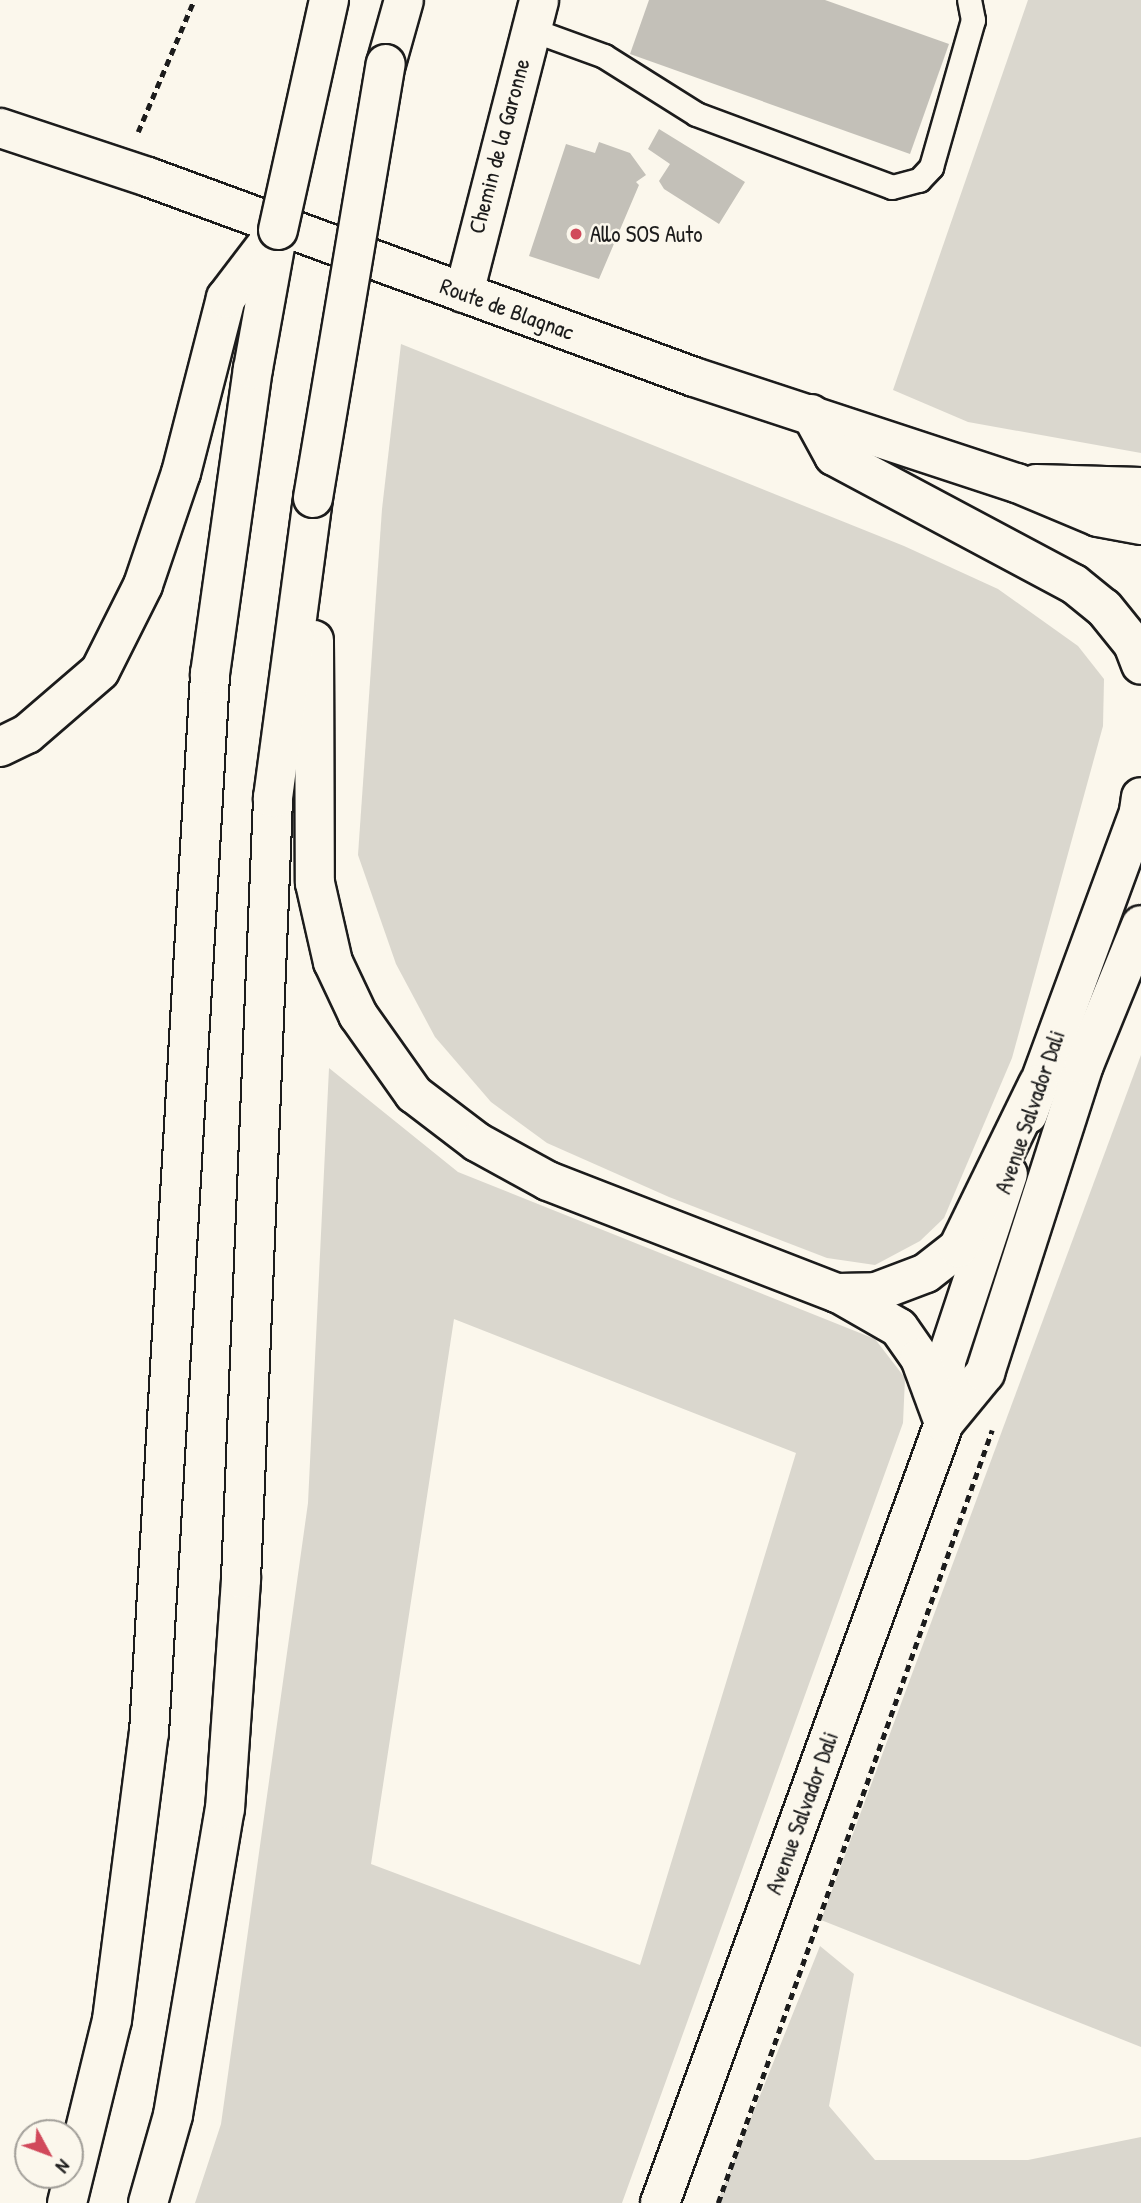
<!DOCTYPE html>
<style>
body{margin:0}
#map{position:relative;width:1141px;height:2203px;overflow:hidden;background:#fbf7ec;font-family:"Patrick Hand",sans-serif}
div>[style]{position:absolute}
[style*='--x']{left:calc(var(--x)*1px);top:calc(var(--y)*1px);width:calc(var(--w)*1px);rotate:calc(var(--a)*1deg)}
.green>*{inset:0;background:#dad7ce}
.building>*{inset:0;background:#c3c0b8}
.path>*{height:4.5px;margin-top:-2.25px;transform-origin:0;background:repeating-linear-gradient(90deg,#1c1c1c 0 7px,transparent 0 12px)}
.roads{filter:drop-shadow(2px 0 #1c1c1c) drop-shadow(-2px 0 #1c1c1c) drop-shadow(0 2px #1c1c1c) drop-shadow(0 -2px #1c1c1c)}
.service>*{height:23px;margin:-11.5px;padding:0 11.5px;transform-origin:11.5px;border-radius:11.5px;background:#fbf7ec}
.minor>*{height:38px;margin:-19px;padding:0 19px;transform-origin:19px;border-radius:19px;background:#fbf7ec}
.tertiary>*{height:38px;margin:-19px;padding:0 19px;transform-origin:19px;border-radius:19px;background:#fbf7ec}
.secondary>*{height:38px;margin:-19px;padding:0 19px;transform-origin:19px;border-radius:19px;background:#fbf7ec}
.motorway>*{height:38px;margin:-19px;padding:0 19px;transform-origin:19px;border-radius:19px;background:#fbf7ec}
.bridges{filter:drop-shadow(2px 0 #1c1c1c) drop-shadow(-2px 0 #1c1c1c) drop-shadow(0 2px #1c1c1c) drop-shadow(0 -2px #1c1c1c)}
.motorway-bridge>*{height:38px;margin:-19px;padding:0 19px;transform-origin:19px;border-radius:19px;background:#fbf7ec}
.dots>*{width:19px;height:19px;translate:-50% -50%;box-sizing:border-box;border:4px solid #fbf7ec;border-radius:50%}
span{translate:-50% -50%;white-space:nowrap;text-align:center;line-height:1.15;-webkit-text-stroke:5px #fbf7ec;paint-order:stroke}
.street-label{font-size:23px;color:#1c1c1c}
.poi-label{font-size:23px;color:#1c1c1c}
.left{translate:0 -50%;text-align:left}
.north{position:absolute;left:14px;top:2119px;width:70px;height:70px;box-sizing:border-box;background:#fbf7ec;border:2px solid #a29f99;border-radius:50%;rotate:131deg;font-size:19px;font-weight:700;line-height:28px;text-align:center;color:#1c1c1c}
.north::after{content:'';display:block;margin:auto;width:24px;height:32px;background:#d1495b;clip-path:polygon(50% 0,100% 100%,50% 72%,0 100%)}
</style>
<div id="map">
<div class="green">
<div style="clip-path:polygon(1028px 0,1141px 0,1141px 453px,968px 422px,893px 390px)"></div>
<div style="clip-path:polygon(401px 344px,904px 546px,998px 589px,1078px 646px,1104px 679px,1103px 726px,1012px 1058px,944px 1218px,920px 1241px,875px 1265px,827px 1258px,669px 1197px,547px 1143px,491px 1102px,435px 1037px,396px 964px,358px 855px,382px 509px)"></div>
<div style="clip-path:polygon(1141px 1055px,1141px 2047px,821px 1920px)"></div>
<div style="clip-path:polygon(evenodd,329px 1068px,458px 1172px,875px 1339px,905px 1378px,903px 1423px,622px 2203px,195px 2203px,221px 2124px,308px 1503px,329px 1068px,454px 1319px,796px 1453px,640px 1965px,371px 1864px,454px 1319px)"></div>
<div style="clip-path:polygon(820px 1946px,854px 1974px,829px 2106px,875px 2160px,1028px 2160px,1141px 2137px,1141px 2203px,717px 2203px)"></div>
</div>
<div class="building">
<div style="clip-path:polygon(649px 0,825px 0,949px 44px,910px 154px,630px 54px)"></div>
<div style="clip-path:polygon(659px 129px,745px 182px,719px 224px,664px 189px,659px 181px,670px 164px,648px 149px)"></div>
<div style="clip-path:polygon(599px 142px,630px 153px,646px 175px,636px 182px,639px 185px,599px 279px,529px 256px,566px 144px,595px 153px)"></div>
</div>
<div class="path">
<div style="--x:138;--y:132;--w:143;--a:-67"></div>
<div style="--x:718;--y:2203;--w:820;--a:-70.48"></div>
</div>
<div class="roads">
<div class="service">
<div style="--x:530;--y:29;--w:79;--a:20"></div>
<div style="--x:604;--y:56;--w:109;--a:32.2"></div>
<div style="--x:696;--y:114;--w:209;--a:20.4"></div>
<div style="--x:892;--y:187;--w:28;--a:-15"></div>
<div style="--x:919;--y:180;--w:18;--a:-47"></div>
<div style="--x:931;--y:167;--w:153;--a:-74.1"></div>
<div style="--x:973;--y:20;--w:20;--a:-101"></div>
</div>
<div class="minor">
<div style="--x:464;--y:293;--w:302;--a:-75.6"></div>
</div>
<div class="tertiary">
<div style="--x:1028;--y:1114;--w:327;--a:-69.8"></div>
<div style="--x:944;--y:1423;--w:65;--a:-50.6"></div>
<div style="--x:985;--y:1373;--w:324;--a:-72.2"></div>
<div style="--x:1084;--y:1065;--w:151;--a:-67.8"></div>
<div style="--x:660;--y:2203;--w:830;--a:-69.99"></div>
<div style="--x:944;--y:1423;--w:62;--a:-88.2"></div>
<div style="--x:946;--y:1361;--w:197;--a:-71.7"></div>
</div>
<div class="secondary">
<div style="--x:0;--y:128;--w:156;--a:18.3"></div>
<div style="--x:148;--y:177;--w:581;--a:20.12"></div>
<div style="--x:694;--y:377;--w:340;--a:18.2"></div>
<div style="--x:1017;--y:483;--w:88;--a:22.8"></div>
<div style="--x:1098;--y:517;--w:44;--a:10.5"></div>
<div style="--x:811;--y:414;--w:48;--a:61.3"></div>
<div style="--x:834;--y:456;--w:272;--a:28.1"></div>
<div style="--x:1074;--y:584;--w:38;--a:39"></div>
<div style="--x:1104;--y:608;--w:46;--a:51.1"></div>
<div style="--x:1133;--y:644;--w:22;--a:69"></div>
<div style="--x:1036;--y:484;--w:105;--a:1.6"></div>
<div style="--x:1139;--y:811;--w:14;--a:-82"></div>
</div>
<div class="motorway">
<div style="--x:386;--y:64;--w:66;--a:-74.3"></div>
<div style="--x:314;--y:640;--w:243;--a:89.8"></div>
<div style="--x:315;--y:883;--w:81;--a:77.2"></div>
<div style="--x:333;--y:962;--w:59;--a:64.7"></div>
<div style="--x:358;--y:1015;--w:97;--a:54.7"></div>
<div style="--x:414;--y:1094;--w:79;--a:37.3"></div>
<div style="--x:477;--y:1142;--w:81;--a:28.8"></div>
<div style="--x:548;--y:1181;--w:310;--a:21.2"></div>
<div style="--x:837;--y:1293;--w:39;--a:-1"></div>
<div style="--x:876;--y:1292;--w:53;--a:-20.8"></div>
<div style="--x:926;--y:1273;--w:41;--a:-38"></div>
<div style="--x:958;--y:1248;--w:182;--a:-64"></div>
<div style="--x:0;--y:747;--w:30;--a:-26"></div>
<div style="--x:27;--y:734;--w:96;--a:-40.8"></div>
<div style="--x:100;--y:671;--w:96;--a:-63.4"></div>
<div style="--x:143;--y:585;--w:118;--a:-71.3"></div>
<div style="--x:181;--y:473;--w:181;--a:-75.6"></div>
<div style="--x:226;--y:298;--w:79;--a:-52.7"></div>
<div style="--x:838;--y:1293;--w:70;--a:29.8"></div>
<div style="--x:899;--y:1328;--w:37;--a:55"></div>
<div style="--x:920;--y:1358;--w:69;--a:69.7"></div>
<div style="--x:67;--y:2203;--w:188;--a:-76.2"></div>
<div style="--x:112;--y:2020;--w:289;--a:-82.7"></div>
<div style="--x:149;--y:1733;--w:1061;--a:-86.7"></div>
<div style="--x:210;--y:674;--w:308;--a:-82"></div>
<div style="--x:253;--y:369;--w:141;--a:-79.8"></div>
<div style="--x:148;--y:2203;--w:91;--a:-74.1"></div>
<div style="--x:173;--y:2115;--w:310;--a:-80.4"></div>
<div style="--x:225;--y:1809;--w:231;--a:-86"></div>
<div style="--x:241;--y:1579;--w:782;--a:-87.65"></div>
<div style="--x:273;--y:798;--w:303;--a:-82.4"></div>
</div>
</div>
<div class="bridges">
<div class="motorway-bridge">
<div style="--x:278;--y:230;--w:236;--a:-77.5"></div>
<div style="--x:313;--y:498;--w:440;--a:-80.5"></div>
</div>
</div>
<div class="dots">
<div style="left:576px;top:234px;background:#d1495b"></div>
</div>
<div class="street-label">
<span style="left:499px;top:146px;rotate:-75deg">Chemin de la Garonne</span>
<span style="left:507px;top:309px;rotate:20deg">Route de Blagnac</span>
<span style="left:1030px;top:1112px;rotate:-71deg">Avenue Salvador Dali</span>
<span style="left:802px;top:1813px;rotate:-70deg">Avenue Salvador Dali</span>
</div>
<div class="poi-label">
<span class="left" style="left:590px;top:234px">Allo SOS Auto</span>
</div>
<div class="north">N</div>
</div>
